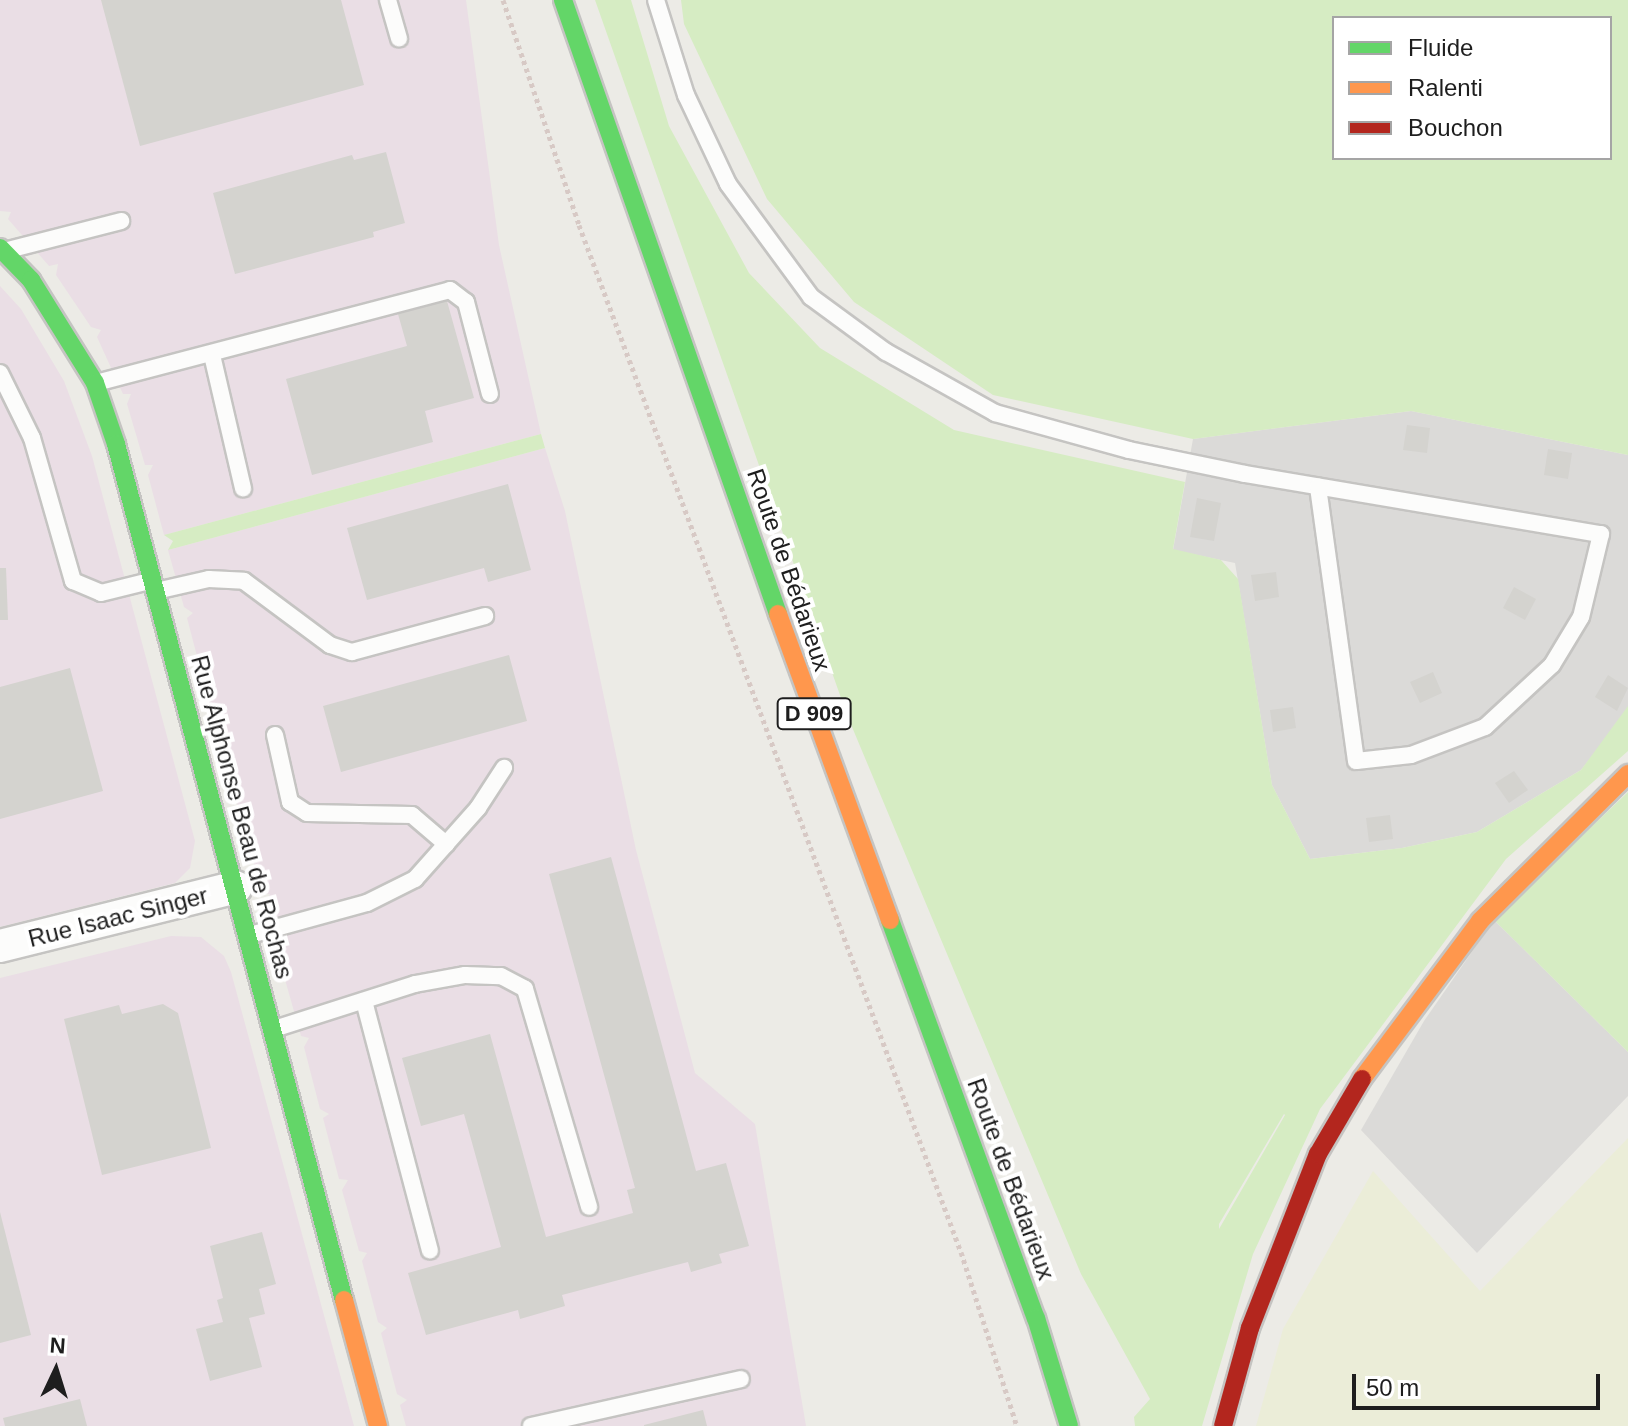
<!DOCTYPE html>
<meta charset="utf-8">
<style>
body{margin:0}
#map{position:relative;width:1628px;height:1426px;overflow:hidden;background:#ecebe6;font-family:Helvetica,sans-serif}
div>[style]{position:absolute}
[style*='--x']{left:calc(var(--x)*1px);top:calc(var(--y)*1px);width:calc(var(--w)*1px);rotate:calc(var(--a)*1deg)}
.residential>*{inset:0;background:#dbdad8}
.industrial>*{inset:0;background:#eadee5}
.farmland>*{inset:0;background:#ebedd8}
.grass>*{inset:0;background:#d6ecc3}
.building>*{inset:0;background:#d4d3cf}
.path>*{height:5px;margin-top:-2.5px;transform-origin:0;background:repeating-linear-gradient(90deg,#d7c9c5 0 4px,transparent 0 8px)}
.roads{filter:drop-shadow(2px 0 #c5c4c2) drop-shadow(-2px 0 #c5c4c2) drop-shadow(0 2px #c5c4c2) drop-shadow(0 -2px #c5c4c2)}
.lane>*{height:16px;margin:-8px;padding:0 8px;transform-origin:8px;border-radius:8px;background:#fcfcfb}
.street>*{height:32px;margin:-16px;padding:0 16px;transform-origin:16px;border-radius:16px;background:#fcfcfb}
.fast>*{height:18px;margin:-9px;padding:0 9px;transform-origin:9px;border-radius:9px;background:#63d668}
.slow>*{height:18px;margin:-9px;padding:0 9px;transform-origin:9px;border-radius:9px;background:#ff974d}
.jam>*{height:18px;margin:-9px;padding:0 9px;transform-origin:9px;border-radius:9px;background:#b3261e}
span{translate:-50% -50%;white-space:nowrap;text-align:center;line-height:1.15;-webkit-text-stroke:8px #fff;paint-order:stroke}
.shield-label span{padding:2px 6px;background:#fff;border:2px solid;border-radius:6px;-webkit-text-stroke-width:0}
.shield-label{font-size:22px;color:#1e1e1e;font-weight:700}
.street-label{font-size:24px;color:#1e1e1e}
.legend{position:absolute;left:1332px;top:16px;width:280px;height:144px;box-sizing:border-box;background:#fff;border:2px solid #a5a5a5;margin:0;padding:10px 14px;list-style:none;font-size:24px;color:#1e1e1e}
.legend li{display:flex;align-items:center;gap:16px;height:40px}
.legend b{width:40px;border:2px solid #a5a5a5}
.north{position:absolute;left:16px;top:1330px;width:80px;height:80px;-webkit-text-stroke:6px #fff;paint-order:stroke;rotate:4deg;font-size:22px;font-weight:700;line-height:32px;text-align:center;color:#1e1e1e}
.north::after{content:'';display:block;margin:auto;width:28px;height:36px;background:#1e1e1e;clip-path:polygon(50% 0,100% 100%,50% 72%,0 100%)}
.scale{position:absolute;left:1352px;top:1374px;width:248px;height:36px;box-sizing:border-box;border:4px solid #1e1e1e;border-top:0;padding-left:10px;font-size:24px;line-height:28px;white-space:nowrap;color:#1e1e1e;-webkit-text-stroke:6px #fff;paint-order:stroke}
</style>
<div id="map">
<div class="residential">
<div style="clip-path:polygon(1411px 411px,1628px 455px,1628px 711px,1581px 770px,1477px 832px,1402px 848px,1310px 859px,1272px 785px,1235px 563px,1173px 550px,1193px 439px)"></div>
<div style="clip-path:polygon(1494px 920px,1628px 1052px,1628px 1096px,1477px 1253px,1361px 1130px,1424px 1021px)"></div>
</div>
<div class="industrial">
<div style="clip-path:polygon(0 0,466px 0,499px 245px,541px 434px,164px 535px,148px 475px,153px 465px,145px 465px,127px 404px,131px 394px,123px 394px,97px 337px,101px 330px,91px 327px,56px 275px,58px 264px,49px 266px,8px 219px,11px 212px,0 211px)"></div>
<div style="clip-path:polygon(0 286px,21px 309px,64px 381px,92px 456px,195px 841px,190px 868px,175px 883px,0 927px)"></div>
<div style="clip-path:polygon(545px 448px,565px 511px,636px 850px,695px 1073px,755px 1124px,806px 1426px,406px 1426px,400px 1405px,407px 1400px,397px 1394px,381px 1333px,387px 1328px,378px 1322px,362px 1261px,367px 1253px,359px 1251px,342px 1190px,348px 1180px,339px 1179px,323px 1118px,329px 1114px,320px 1109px,304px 1047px,309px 1038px,301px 1036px,284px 976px,290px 970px,281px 965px,265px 904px,270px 894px,262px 893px,245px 832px,251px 827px,242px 821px,226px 760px,232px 755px,223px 750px,206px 690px,212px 680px,203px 679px,187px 618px,193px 613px,184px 607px,168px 550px)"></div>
<div style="clip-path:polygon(171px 936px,201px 937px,224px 956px,231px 972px,354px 1426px,0 1426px,0 978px)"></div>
</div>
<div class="farmland">
<div style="clip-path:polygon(1628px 1138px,1628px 1426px,1256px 1426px,1283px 1329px,1373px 1171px,1480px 1291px)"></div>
</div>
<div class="grass">
<div style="clip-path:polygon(evenodd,595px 0,631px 0,669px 126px,749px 273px,820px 348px,954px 430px,1185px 482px,1173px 549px,1221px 560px,1238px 579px,1272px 785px,1310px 859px,1402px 848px,1477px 832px,1581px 770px,1628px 706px,1628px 751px,1506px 859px,1320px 1109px,1253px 1254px,1202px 1426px,1135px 1426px,1134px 1417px,1150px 1399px,1081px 1274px,847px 715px,595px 0,1284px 1114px,1285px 1115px,1219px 1229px,1219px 1224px,1284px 1114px)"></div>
<div style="clip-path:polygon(evenodd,681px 0,1628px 0,1628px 455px,1411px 411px,1193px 439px,993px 395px,854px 302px,767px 199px,684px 24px,681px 0,1334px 18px,1610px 18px,1610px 158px,1334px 158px,1334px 18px)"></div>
<div style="clip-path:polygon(541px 434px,545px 448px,168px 550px,173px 541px,164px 535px)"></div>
<div style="clip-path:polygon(1628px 792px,1628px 1052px,1494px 920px)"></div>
</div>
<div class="building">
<div style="clip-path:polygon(101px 0,341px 0,364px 85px,140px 146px)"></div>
<div style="clip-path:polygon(386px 152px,405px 223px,373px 232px,374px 237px,235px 274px,213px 193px,352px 155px,354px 160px)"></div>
<div style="clip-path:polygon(447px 301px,474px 398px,425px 411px,433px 442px,312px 475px,286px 379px,407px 346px,398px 314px)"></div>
<div style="clip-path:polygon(1407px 425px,1430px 428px,1427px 453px,1403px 450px)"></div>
<div style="clip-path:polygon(1548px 449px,1572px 453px,1568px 479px,1544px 475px)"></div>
<div style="clip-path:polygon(508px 484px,531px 570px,488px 582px,484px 568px,367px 600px,347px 528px)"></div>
<div style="clip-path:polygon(1197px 498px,1221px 503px,1214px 541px,1190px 537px)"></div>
<div style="clip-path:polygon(0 568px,6px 568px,8px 620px,0 620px)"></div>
<div style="clip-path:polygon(1276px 572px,1279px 597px,1255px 601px,1251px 575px)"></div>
<div style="clip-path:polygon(1514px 587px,1536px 599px,1525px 620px,1503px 608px)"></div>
<div style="clip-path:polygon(509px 655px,527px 721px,341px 772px,323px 706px)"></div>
<div style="clip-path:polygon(70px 668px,103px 791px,0 819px,0 687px)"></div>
<div style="clip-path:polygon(1433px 672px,1442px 693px,1420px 703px,1410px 682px)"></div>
<div style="clip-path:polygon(1608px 675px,1628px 688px,1617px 711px,1595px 697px)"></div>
<div style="clip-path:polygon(1293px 707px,1296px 728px,1273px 732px,1270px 710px)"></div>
<div style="clip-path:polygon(1514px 771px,1528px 790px,1509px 803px,1495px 783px)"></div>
<div style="clip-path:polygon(1390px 815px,1393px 839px,1369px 842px,1366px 818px)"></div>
<div style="clip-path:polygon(611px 857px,696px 1171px,726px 1163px,749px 1246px,719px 1254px,722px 1263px,691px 1272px,688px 1262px,649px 1272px,562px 1295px,565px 1306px,520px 1319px,518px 1310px,426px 1335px,408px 1273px,501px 1247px,464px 1114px,421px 1126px,402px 1058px,490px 1034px,546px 1237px,633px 1213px,627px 1190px,635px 1188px,549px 874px)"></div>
<div style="clip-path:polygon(163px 1004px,178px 1013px,211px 1148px,102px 1175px,64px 1019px,119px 1005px,122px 1014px)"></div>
<div style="clip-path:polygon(0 1212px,31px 1335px,0 1343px)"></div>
<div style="clip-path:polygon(262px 1232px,276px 1284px,259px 1289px,265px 1314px,249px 1318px,262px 1367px,210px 1381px,196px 1329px,223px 1322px,217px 1300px,223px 1298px,210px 1246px)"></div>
<div style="clip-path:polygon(80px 1399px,87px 1426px,5px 1426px,3px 1418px)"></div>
<div style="clip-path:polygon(703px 1410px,707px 1426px,644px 1426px,644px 1425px)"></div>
</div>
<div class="path">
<div style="--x:503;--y:0;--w:237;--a:71.3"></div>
<div style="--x:579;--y:225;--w:1096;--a:69.6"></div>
<div style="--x:961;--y:1252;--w:183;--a:72.2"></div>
</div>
<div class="roads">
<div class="lane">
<div style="--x:388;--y:0;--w:40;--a:74"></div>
<div style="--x:656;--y:0;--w:100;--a:72.5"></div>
<div style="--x:686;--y:95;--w:98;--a:64.7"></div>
<div style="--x:728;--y:184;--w:140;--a:53.7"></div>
<div style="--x:811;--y:297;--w:93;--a:36.3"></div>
<div style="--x:886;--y:352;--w:125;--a:29.2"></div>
<div style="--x:995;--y:413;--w:139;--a:15.4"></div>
<div style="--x:1129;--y:450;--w:118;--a:11.7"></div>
<div style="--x:1245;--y:474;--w:361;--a:9.6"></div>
<div style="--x:1601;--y:534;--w:85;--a:103.5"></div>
<div style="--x:1581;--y:617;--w:56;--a:121.1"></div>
<div style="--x:1552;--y:665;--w:91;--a:137.2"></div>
<div style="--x:1485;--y:727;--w:79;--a:159.3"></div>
<div style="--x:1411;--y:755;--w:55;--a:173.8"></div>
<div style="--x:1356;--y:761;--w:277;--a:-97.9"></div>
<div style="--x:8;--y:250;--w:117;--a:-14.4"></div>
<div style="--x:212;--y:355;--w:137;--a:76.9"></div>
<div style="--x:0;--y:373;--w:72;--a:63.8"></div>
<div style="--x:32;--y:438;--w:149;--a:74"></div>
<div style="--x:73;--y:581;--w:30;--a:23"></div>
<div style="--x:101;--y:593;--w:50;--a:-13.8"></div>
<div style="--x:96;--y:383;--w:366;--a:-14.7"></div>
<div style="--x:450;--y:290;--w:20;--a:37"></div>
<div style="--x:466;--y:302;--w:95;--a:75.4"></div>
<div style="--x:156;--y:591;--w:54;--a:-12.8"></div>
<div style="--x:209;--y:579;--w:35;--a:3"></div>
<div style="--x:244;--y:581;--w:107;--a:36.7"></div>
<div style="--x:330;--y:645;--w:23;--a:18"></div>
<div style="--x:352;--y:652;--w:138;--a:-15.1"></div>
<div style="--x:275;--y:735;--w:69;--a:77.4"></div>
<div style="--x:290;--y:802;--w:20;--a:33"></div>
<div style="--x:307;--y:813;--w:105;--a:1.1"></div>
<div style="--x:412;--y:815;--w:45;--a:40.5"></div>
<div style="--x:250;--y:935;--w:121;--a:-15.3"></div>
<div style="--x:367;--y:903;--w:54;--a:-26.6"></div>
<div style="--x:415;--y:879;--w:95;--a:-48.4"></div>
<div style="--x:478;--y:808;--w:48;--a:-57"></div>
<div style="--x:364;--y:1001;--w:258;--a:75.2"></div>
<div style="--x:274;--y:1029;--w:148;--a:-17.7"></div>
<div style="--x:415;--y:984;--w:51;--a:-10.2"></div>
<div style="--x:465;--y:975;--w:36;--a:2"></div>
<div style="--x:501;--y:976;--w:27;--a:28"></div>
<div style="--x:525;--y:989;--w:227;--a:73.6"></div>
<div style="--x:531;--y:1426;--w:215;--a:-12.6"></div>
</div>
<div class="street">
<div style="--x:0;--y:946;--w:243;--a:-14"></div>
</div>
<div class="fast">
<div style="--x:563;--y:0;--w:651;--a:70.7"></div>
<div style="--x:0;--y:248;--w:45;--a:45.9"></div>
<div style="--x:31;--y:280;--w:121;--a:58.1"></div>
<div style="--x:95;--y:383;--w:65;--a:71"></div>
<div style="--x:116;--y:444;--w:886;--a:75.09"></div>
<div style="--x:890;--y:920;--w:424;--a:69.9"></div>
<div style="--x:1036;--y:1318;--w:113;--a:73"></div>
</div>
<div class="slow">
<div style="--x:778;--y:614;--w:326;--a:69.9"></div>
<div style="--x:1362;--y:1079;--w:197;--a:-53.2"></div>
<div style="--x:1480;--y:921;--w:209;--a:-44.8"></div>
<div style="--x:344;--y:1300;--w:131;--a:74.9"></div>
</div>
<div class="jam">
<div style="--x:1223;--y:1426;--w:102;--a:-74.6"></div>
<div style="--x:1250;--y:1328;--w:187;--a:-68.7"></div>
<div style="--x:1318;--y:1154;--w:87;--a:-59.6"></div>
</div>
</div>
<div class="shield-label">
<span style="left:814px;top:714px">D 909</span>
</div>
<div class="street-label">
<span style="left:789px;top:570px;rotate:71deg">Route de Bédarieux</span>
<span style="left:242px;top:817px;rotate:75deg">Rue Alphonse Beau de Rochas</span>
<span style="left:118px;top:917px;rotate:-14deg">Rue Isaac Singer</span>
<span style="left:1011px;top:1179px;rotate:70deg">Route de Bédarieux</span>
</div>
<ul class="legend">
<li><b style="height:10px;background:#63d668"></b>Fluide</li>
<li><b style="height:10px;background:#ff974d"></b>Ralenti</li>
<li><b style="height:10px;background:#b3261e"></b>Bouchon</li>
</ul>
<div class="north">N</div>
<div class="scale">50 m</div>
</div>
